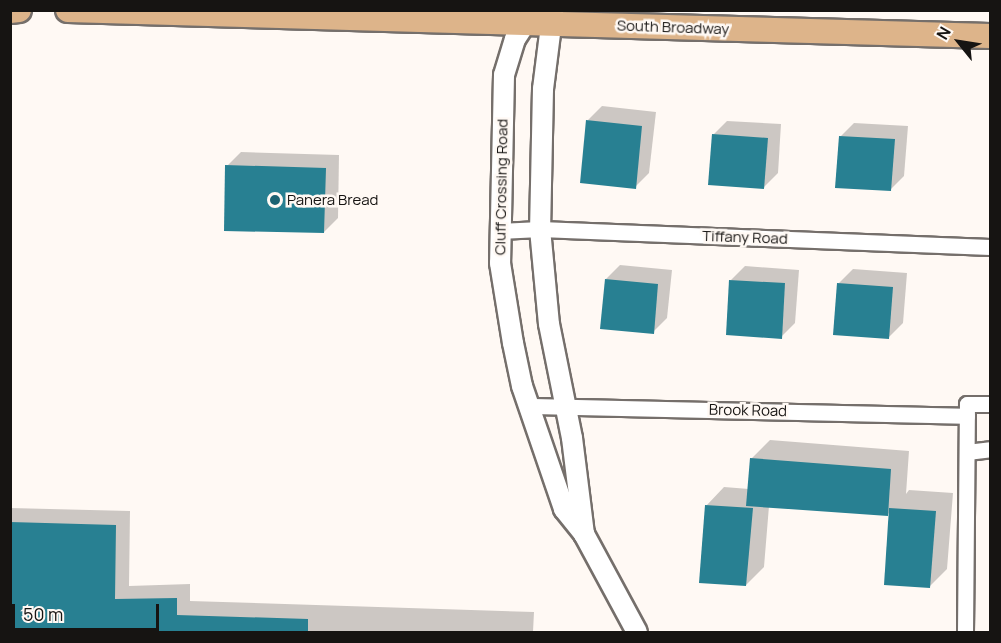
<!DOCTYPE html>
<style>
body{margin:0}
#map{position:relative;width:1001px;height:643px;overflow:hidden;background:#fff9f4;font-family:Manrope,sans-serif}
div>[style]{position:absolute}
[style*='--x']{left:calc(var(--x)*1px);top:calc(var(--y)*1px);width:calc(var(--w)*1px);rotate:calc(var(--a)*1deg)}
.shadow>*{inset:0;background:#0003}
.building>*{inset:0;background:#288092}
.roads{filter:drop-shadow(2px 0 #756f6b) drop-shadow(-2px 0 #756f6b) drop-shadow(0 2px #756f6b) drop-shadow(0 -2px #756f6b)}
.minor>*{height:15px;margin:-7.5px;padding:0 7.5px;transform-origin:7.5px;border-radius:7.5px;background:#fff}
.tertiary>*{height:20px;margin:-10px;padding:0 10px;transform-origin:10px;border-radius:10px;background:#fff}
.primary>*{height:24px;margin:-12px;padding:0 12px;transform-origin:12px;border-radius:12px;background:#ddb48a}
.dots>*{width:16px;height:16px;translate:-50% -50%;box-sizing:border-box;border:3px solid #fff9f4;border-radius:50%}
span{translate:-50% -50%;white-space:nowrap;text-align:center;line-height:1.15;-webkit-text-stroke:5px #fff9f4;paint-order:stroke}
.street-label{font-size:15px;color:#161412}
.poi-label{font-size:15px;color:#161412}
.left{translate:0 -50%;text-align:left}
.frame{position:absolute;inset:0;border:12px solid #161412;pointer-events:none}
.north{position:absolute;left:929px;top:12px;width:60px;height:60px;-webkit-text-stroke:4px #fff9f4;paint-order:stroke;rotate:300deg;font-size:16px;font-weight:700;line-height:24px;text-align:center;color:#161412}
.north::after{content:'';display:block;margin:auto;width:21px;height:27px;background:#161412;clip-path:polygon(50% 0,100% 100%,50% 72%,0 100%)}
.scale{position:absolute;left:12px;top:604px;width:147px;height:27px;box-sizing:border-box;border:3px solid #161412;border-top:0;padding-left:8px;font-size:18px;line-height:21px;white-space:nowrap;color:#161412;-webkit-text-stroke:4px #fff9f4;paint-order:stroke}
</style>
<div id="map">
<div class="shadow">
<div style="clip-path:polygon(602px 106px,656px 112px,649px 173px,635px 187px,588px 120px)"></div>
<div style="clip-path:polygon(727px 121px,781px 124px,778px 173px,764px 187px,713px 135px)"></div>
<div style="clip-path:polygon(854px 123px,908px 126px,904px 176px,890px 190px,840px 137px)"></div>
<div style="clip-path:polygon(241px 152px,339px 155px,338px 218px,324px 232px,227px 166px)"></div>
<div style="clip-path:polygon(620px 265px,672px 270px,667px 318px,653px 332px,606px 279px)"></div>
<div style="clip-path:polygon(745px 266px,799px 270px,795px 323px,781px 337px,731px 280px)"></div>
<div style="clip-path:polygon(853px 269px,907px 273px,903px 323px,889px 337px,839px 283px)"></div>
<div style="clip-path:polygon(770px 440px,909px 451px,906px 494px,909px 490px,953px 493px,947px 569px,929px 587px,891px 511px,887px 515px,769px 506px,764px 567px,746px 585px,706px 506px,724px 487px,749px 489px,751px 459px)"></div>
<div style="clip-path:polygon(10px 508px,130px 511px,129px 586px,190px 584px,190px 601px,534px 612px,533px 632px,10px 632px)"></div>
</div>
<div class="building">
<div style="clip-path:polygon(586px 120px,642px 126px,636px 189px,580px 183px)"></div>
<div style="clip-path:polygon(712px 134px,768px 138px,764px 189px,708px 185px)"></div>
<div style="clip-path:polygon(839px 136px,895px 139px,891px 191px,835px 188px)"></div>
<div style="clip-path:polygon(225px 165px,326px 168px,324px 233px,224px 231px)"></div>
<div style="clip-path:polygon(605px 279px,658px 284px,654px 334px,600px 329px)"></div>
<div style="clip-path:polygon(729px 280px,785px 283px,782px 339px,726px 335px)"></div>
<div style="clip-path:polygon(837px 283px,893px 287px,889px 339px,833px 335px)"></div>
<div style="clip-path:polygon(750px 458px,891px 469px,888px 516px,746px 506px)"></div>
<div style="clip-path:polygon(705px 505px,753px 508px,746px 586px,699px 583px)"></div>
<div style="clip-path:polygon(889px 508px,936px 511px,930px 588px,884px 585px)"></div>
<div style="clip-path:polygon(10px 522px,116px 525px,115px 599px,177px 598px,177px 615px,308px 619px,308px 633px,10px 633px)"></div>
</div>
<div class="roads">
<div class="minor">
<div style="--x:499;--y:231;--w:41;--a:-2.8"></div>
<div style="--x:540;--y:229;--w:450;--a:2.3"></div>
<div style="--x:529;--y:406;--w:438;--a:1.3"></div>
<div style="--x:967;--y:452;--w:23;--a:-7"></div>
<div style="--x:965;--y:632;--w:228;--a:-89.5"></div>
<div style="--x:967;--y:404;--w:23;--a:0"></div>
</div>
<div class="tertiary">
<div style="--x:534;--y:10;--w:35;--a:123"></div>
<div style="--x:515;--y:39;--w:38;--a:107"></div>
<div style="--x:504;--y:75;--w:188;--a:91.2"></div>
<div style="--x:500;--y:263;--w:81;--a:80.8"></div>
<div style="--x:513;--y:343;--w:44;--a:78.2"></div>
<div style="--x:522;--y:386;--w:130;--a:71.1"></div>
<div style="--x:564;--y:509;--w:32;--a:51"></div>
<div style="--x:584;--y:534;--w:111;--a:61.6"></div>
<div style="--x:553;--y:10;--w:80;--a:97.2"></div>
<div style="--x:543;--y:89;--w:140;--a:91.2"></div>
<div style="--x:540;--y:229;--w:95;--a:84.6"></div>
<div style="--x:549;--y:324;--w:116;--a:78.6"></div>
<div style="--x:572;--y:438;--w:97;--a:82.9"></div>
</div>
<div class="primary">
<div style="--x:68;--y:10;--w:922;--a:1.62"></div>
<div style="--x:10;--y:11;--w:9;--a:-6"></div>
</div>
</div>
<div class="dots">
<div style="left:275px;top:200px;background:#1b6272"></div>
</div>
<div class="street-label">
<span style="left:673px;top:27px;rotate:2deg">South Broadway</span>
<span style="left:501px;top:187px;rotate:-89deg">Cluff Crossing Road</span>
<span style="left:745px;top:237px;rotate:2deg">Tiffany Road</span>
<span style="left:748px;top:410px;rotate:1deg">Brook Road</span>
</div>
<div class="poi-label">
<span class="left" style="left:287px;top:200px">Panera Bread</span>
</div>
<div class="frame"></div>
<div class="north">N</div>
<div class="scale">50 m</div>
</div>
